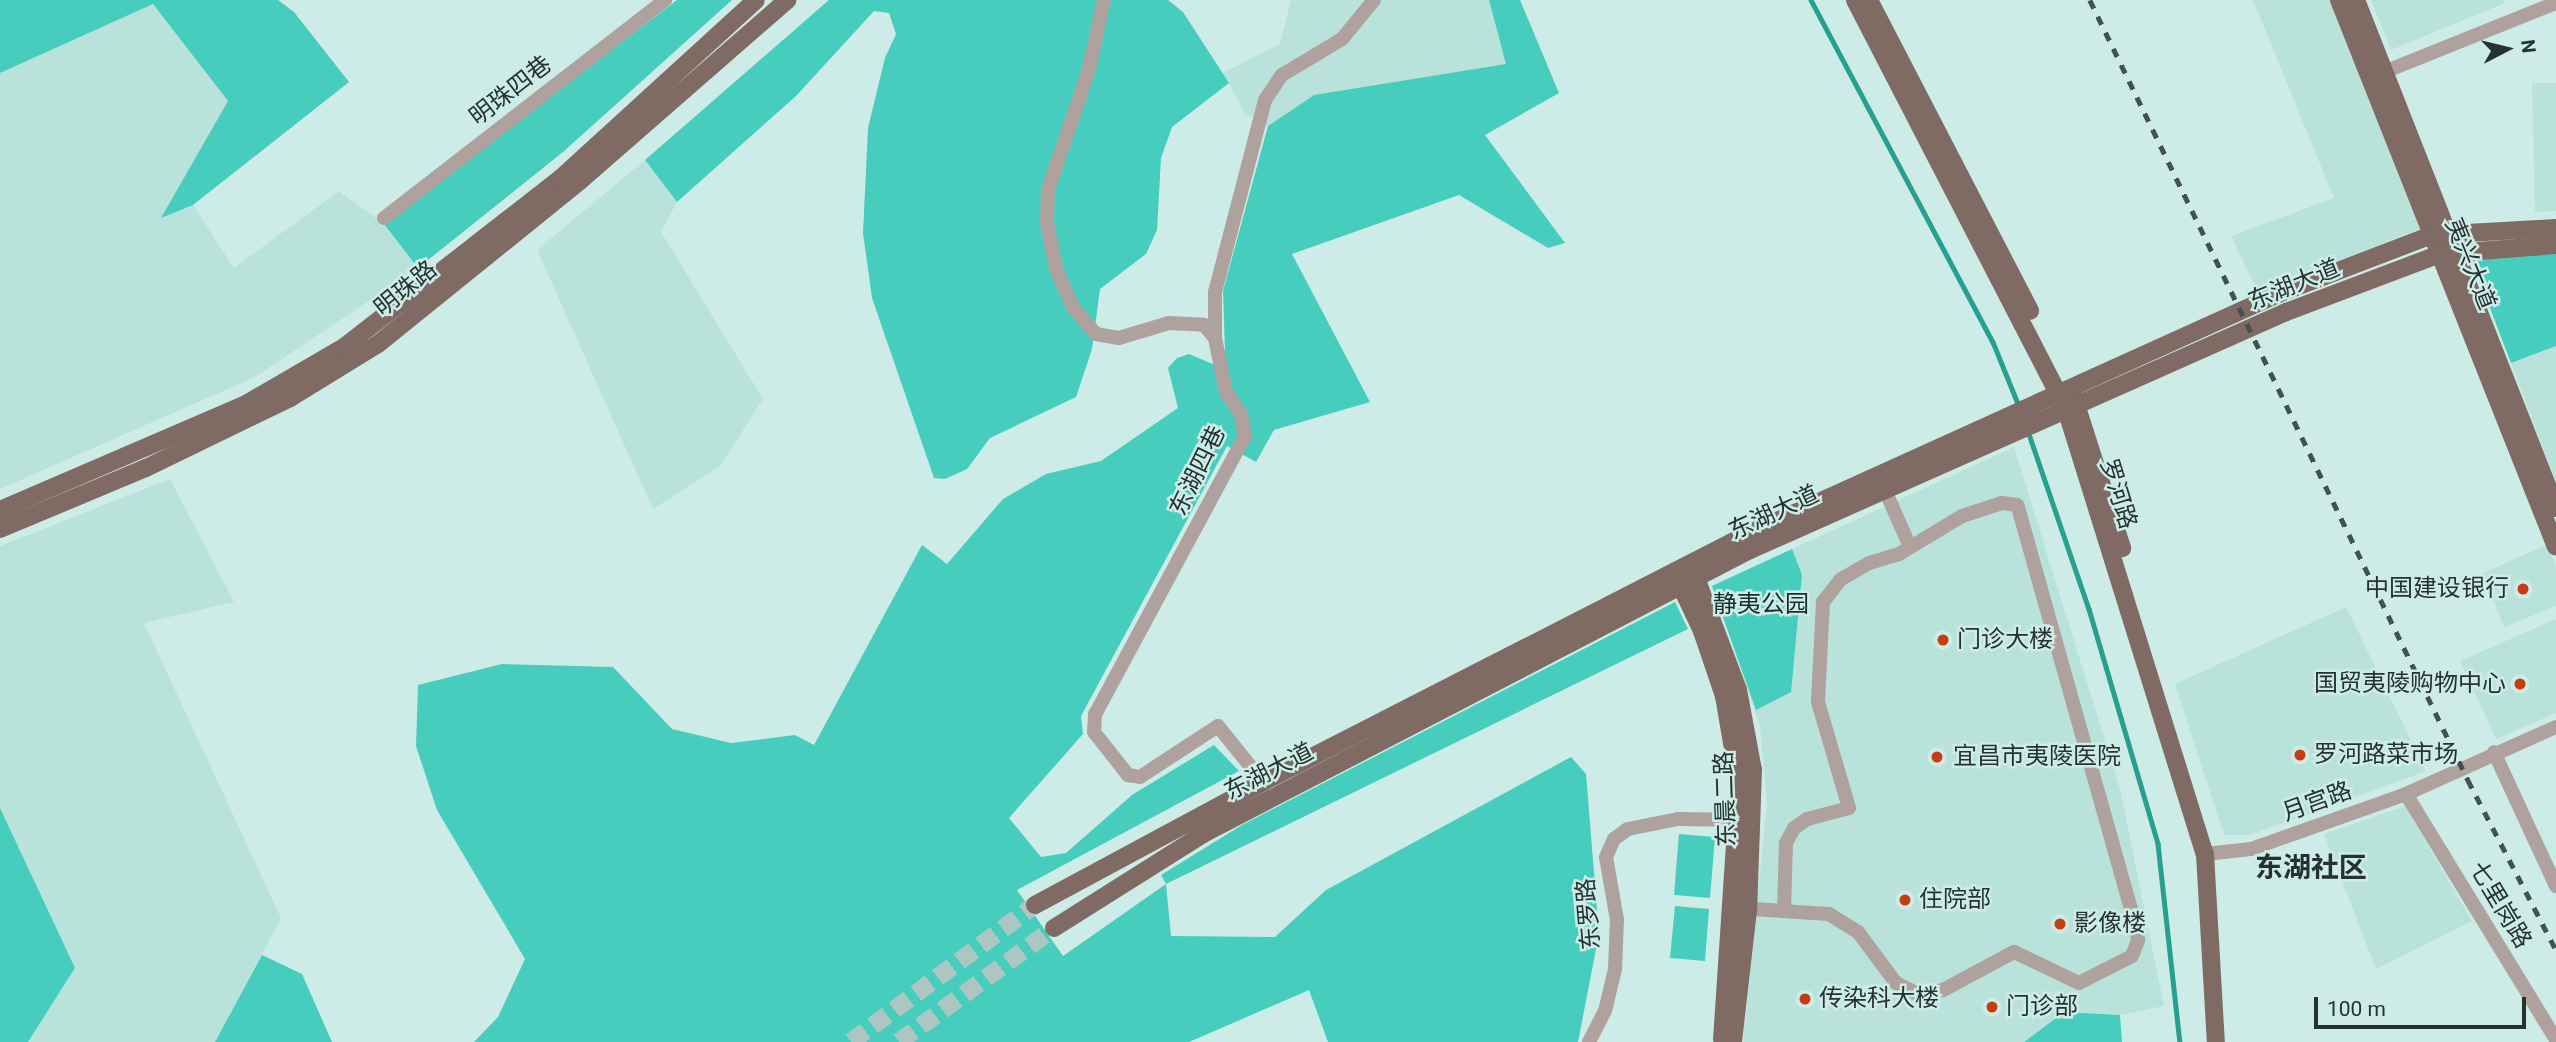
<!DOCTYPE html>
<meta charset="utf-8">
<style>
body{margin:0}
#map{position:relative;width:2556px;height:1042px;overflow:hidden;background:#cdece7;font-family:Roboto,"Noto Sans SC",sans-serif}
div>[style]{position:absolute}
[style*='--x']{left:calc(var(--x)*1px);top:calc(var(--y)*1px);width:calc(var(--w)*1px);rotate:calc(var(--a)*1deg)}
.built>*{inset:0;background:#b9e2db}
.green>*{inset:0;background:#46cdbd}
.stream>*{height:4.5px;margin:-2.25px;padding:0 2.25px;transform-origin:2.25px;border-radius:2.25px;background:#27a092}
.major-tunnel>*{height:18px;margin-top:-9px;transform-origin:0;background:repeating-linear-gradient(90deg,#acc7c2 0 18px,transparent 0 27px)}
.minor>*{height:14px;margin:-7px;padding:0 7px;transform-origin:7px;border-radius:7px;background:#aea19e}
.major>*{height:18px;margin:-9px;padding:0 9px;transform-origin:9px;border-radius:9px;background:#7f6a64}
.rail>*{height:4.5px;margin-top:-2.25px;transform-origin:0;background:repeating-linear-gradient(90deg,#435250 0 9px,transparent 0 18px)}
.dots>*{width:19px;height:19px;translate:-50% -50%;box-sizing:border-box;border:4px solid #cdece7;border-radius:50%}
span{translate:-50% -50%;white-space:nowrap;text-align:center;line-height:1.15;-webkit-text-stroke:5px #cdece7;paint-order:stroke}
.street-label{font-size:24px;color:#263230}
.poi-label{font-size:24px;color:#263230}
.right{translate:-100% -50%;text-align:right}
.left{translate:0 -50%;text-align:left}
.park-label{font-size:24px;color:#162f2b}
.quarter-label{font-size:28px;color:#263230;font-weight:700}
.north{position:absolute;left:2472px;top:14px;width:70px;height:70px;-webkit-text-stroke:5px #cdece7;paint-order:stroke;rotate:83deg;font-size:19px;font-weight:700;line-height:28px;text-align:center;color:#263230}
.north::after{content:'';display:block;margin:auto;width:24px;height:32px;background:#263230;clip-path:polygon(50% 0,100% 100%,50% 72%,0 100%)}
.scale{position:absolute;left:2314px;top:997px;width:212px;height:32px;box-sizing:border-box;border:4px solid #263230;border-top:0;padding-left:9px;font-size:21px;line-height:24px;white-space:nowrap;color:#263230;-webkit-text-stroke:5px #cdece7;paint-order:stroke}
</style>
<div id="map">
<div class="built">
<div style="clip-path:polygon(1291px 0,1489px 0,1507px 64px,1314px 95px,1268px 126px,1245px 114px,1223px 73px,1280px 44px)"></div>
<div style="clip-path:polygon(2253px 0,2333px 0,2422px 228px,2258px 292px,2231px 236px,2334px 198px)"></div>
<div style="clip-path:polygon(2371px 0,2504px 0,2505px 3px,2391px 50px)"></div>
<div style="clip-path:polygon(153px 4px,228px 101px,162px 217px,193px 205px,234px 268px,339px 191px,384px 224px,418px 268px,255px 377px,0 489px,0 73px)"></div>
<div style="clip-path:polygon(2532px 83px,2556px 83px,2556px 211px,2535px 212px)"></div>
<div style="clip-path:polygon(645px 160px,677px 202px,661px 232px,763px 399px,720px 466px,653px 509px,537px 250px)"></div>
<div style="clip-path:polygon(2556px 346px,2556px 482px,2511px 363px)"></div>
<div style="clip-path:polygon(2014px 447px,2120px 789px,2164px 1006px,2120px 1015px,2064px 1012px,2024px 1042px,1743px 1042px,1767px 803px,1760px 726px,1712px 586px)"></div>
<div style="clip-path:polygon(170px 479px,234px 602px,144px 623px,281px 918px,215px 1042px,28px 1042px,75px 968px,0 808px,0 546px)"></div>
<div style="clip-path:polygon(2548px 544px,2556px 566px,2556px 606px,2504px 627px,2483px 573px)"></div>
<div style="clip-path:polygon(2346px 607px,2426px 771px,2250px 835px,2224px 835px,2175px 684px)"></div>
<div style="clip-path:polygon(2556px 619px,2556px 713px,2496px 739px,2460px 661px)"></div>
<div style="clip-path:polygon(2405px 806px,2472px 921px,2376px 969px,2324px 834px)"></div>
</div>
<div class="green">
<div style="clip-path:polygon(0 0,278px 0,294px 12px,349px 82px,193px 205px,161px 218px,228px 101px,153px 4px,0 73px)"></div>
<div style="clip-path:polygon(677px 0,732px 0,563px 152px,418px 268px,384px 224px)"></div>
<div style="clip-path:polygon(829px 0,1168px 0,1183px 12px,1229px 83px,1172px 127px,1161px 158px,1157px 230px,1146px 254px,1100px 289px,1092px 349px,1076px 397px,990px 438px,967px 469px,945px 479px,934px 478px,872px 298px,863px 233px,868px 128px,885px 58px,896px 34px,889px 13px,874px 11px,796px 96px,677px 202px,645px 160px)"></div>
<div style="clip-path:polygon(1489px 0,1520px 0,1559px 93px,1485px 135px,1565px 243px,1548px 248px,1459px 195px,1292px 254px,1370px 402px,1274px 430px,1256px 462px,1227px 446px,1081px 716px,1083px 734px,1009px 818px,1041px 857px,1066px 853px,1132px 795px,1214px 745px,1239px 771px,1017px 890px,1063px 956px,1166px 884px,1161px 875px,1242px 825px,1675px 602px,1688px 629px,1166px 884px,1171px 936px,1275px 937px,1326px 890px,1571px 757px,1586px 774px,1599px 934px,1578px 1042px,1328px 1042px,1309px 990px,1189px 1042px,474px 1042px,498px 1017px,525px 959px,437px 810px,416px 746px,418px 685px,502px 664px,613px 667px,672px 729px,731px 743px,795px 735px,814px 745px,922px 545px,947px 564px,1003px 499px,1046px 474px,1101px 461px,1178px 408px,1168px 368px,1177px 358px,1189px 354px,1215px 365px,1225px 350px,1223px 291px,1268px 126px,1314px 95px,1506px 64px)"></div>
<div style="clip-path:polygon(2556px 253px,2556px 346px,2511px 363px,2470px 256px)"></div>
<div style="clip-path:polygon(1792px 549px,1802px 575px,1791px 692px,1756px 710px,1712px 586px)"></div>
<div style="clip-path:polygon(0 808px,75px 968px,28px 1042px,0 1042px)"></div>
<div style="clip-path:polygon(1679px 834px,1715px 837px,1710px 898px,1674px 895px)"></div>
<div style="clip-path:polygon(1675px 906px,1709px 909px,1705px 961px,1670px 958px)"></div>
<div style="clip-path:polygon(262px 955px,302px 974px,332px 1042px,215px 1042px)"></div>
<div style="clip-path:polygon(2064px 1012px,2120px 1015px,2122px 1042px,2024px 1042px)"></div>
</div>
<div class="stream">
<div style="--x:1811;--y:0;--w:387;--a:62"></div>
<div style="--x:1993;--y:342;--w:69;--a:67.9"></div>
<div style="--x:2028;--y:431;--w:188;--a:71.1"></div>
<div style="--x:2089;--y:609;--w:245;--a:73.6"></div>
<div style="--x:2158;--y:844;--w:199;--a:83.7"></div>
</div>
<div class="major-tunnel">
<div style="--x:851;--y:1042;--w:229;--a:-36.7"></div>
<div style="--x:899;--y:1042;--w:192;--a:-36.3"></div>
</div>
<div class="minor">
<div style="--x:1104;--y:0;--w:71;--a:102.3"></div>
<div style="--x:1089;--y:69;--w:128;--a:108.7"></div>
<div style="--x:1048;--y:190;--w:32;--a:92"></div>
<div style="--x:1047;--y:222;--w:48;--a:79.2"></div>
<div style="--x:1056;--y:269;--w:42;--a:65.9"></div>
<div style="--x:1073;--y:307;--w:35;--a:50"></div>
<div style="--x:1096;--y:334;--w:23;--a:10"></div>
<div style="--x:1119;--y:338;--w:52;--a:-16.7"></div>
<div style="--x:1169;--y:323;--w:35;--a:3"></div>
<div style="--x:1204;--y:325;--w:17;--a:50"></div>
<div style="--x:1215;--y:338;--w:55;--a:78.5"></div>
<div style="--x:1226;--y:392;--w:27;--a:56"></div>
<div style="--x:1241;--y:414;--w:22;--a:80"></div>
<div style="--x:1245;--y:436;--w:316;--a:118.3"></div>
<div style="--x:1095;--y:714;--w:18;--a:93"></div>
<div style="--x:1094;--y:732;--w:55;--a:51.7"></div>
<div style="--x:1128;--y:775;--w:12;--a:9"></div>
<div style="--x:1140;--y:777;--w:93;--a:-33.2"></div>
<div style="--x:1218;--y:726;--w:72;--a:51.2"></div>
<div style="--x:2384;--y:72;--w:185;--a:-21.9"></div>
<div style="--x:384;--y:218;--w:356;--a:-37.8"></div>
<div style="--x:1215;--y:338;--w:46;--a:-90"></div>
<div style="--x:1215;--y:292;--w:198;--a:-75.4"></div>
<div style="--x:1265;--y:100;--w:30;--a:-56"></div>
<div style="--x:1282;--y:75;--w:70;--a:-31"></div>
<div style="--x:1342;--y:39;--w:50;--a:-50.6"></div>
<div style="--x:1885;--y:490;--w:62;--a:66.3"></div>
<div style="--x:2494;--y:752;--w:148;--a:65.2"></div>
<div style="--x:2406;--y:794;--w:288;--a:58.6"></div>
<div style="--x:2205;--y:854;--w:46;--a:-6.2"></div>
<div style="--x:2251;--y:849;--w:164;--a:-19.5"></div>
<div style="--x:2406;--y:794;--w:164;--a:-24.1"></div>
<div style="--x:1738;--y:908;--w:91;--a:3.8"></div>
<div style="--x:1829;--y:914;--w:34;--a:32"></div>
<div style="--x:1858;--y:932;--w:64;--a:53.3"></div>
<div style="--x:1896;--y:983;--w:25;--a:27"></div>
<div style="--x:1918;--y:994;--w:25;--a:-9"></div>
<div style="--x:1943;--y:990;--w:81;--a:-28.2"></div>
<div style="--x:2014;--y:952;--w:72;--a:25.5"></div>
<div style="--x:2079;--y:983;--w:59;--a:-27"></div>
<div style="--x:2132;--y:956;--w:17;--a:-69"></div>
<div style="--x:2138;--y:940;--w:13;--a:-99"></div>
<div style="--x:2136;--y:927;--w:438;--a:-105.7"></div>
<div style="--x:2017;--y:505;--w:15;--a:-172"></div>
<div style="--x:2002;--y:503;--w:42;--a:162"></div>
<div style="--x:1962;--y:516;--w:74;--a:148.9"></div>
<div style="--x:1899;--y:554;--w:31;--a:163"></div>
<div style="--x:1869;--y:563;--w:32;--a:150"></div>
<div style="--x:1841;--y:579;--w:29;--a:128"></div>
<div style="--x:1823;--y:602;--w:100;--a:92.9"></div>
<div style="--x:1818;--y:702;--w:110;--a:73.7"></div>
<div style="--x:1849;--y:808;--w:43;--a:165.3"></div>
<div style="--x:1807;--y:819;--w:16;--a:145"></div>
<div style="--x:1794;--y:828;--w:17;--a:118"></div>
<div style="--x:1786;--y:843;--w:67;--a:91.7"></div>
<div style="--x:1589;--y:1042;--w:35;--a:-63"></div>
<div style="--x:1605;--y:1011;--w:43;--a:-76.6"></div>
<div style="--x:1615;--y:969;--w:49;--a:-87.7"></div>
<div style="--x:1617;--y:920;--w:64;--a:-99.9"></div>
<div style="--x:1606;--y:857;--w:20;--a:-66"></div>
<div style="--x:1614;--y:839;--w:17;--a:-36"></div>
<div style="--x:1628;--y:829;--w:51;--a:-11.3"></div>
<div style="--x:1678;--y:819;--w:66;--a:0.9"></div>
</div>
<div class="major">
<div style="--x:1855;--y:0;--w:460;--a:62.7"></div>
<div style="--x:2066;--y:409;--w:466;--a:72.7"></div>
<div style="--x:2205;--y:854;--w:188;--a:86.7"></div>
<div style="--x:1869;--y:0;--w:350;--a:62.6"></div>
<div style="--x:2339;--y:0;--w:588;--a:68.36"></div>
<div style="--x:2356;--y:0;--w:546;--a:68.51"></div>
<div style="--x:2073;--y:395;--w:161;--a:72.2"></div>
<div style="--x:0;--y:510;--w:268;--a:-23.3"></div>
<div style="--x:246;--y:404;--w:113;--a:-30.2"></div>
<div style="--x:344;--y:347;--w:274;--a:-37.9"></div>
<div style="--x:560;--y:179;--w:265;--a:-42.4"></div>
<div style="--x:0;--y:529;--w:158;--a:-22.7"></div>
<div style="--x:146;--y:468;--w:160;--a:-25.9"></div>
<div style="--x:290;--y:398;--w:103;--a:-31.5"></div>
<div style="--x:378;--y:344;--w:261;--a:-38.9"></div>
<div style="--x:581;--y:180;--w:274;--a:-41.1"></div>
<div style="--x:1693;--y:570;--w:128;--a:69.4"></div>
<div style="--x:1738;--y:690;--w:81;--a:79.4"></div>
<div style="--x:1753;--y:770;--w:140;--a:92"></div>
<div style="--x:1748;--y:910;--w:133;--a:96.5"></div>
<div style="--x:1677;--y:578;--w:59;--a:64.7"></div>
<div style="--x:1702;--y:631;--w:69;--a:71.3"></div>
<div style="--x:1724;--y:696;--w:89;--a:80.3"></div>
<div style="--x:1739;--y:784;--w:256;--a:93.8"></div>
<div style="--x:1035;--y:905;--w:259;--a:-28.3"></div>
<div style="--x:1263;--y:782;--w:540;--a:-27.09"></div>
<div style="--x:1744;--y:536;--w:586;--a:-24.38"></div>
<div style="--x:2278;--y:294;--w:165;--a:-21"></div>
<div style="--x:2432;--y:235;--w:124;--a:-3.2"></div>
<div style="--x:1054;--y:928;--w:176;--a:-32.2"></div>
<div style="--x:1203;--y:834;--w:616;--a:-27.44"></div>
<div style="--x:1750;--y:550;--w:586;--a:-23.94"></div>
<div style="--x:2286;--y:312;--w:165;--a:-20.6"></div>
<div style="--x:2440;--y:254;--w:116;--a:-4.4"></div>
</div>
<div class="rail">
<div style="--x:2090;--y:0;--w:867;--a:64.14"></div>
<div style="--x:2468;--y:780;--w:191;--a:62.6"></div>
</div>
<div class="dots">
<div style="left:2523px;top:589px;background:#c63d13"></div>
<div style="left:1943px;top:640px;background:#c63d13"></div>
<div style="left:2520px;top:684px;background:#c63d13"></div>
<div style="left:2300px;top:755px;background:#c63d13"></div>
<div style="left:1937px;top:757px;background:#c63d13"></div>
<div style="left:1905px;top:900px;background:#c63d13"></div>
<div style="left:2060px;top:924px;background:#c63d13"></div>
<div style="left:1805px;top:999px;background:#c63d13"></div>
<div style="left:1992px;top:1007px;background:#c63d13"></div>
</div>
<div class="street-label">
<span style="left:511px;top:91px;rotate:-38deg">明珠四巷</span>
<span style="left:2470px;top:264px;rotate:68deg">夷兴大道</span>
<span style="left:2294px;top:285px;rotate:-22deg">东湖大道</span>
<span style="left:406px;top:289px;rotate:-39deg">明珠路</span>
<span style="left:1198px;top:471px;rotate:-64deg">东湖四巷</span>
<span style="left:2118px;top:494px;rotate:73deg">罗河路</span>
<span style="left:1774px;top:513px;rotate:-25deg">东湖大道</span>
<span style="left:1269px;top:772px;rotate:-27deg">东湖大道</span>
<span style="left:1726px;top:799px;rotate:-92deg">东晨二路</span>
<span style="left:2317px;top:802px;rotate:-20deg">月宫路</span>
<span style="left:2500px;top:905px;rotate:59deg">七里岗路</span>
<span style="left:1589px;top:914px;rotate:-95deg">东罗路</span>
</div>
<div class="poi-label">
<span class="right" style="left:2509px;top:589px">中国建设银行</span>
<span class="left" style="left:1957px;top:640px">门诊大楼</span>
<span class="right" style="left:2506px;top:684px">国贸夷陵购物中心</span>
<span class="left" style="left:2314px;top:755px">罗河路菜市场</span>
<span class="left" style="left:1953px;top:757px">宜昌市夷陵医院</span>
<span class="left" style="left:1919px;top:900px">住院部</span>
<span class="left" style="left:2074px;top:924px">影像楼</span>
<span class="left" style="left:1819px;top:999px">传染科大楼</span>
<span class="left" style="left:2006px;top:1007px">门诊部</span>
</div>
<div class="park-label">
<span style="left:1761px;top:605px">静夷公园</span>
</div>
<div class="quarter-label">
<span style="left:2311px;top:868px">东湖社区</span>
</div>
<div class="north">N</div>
<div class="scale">100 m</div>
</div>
